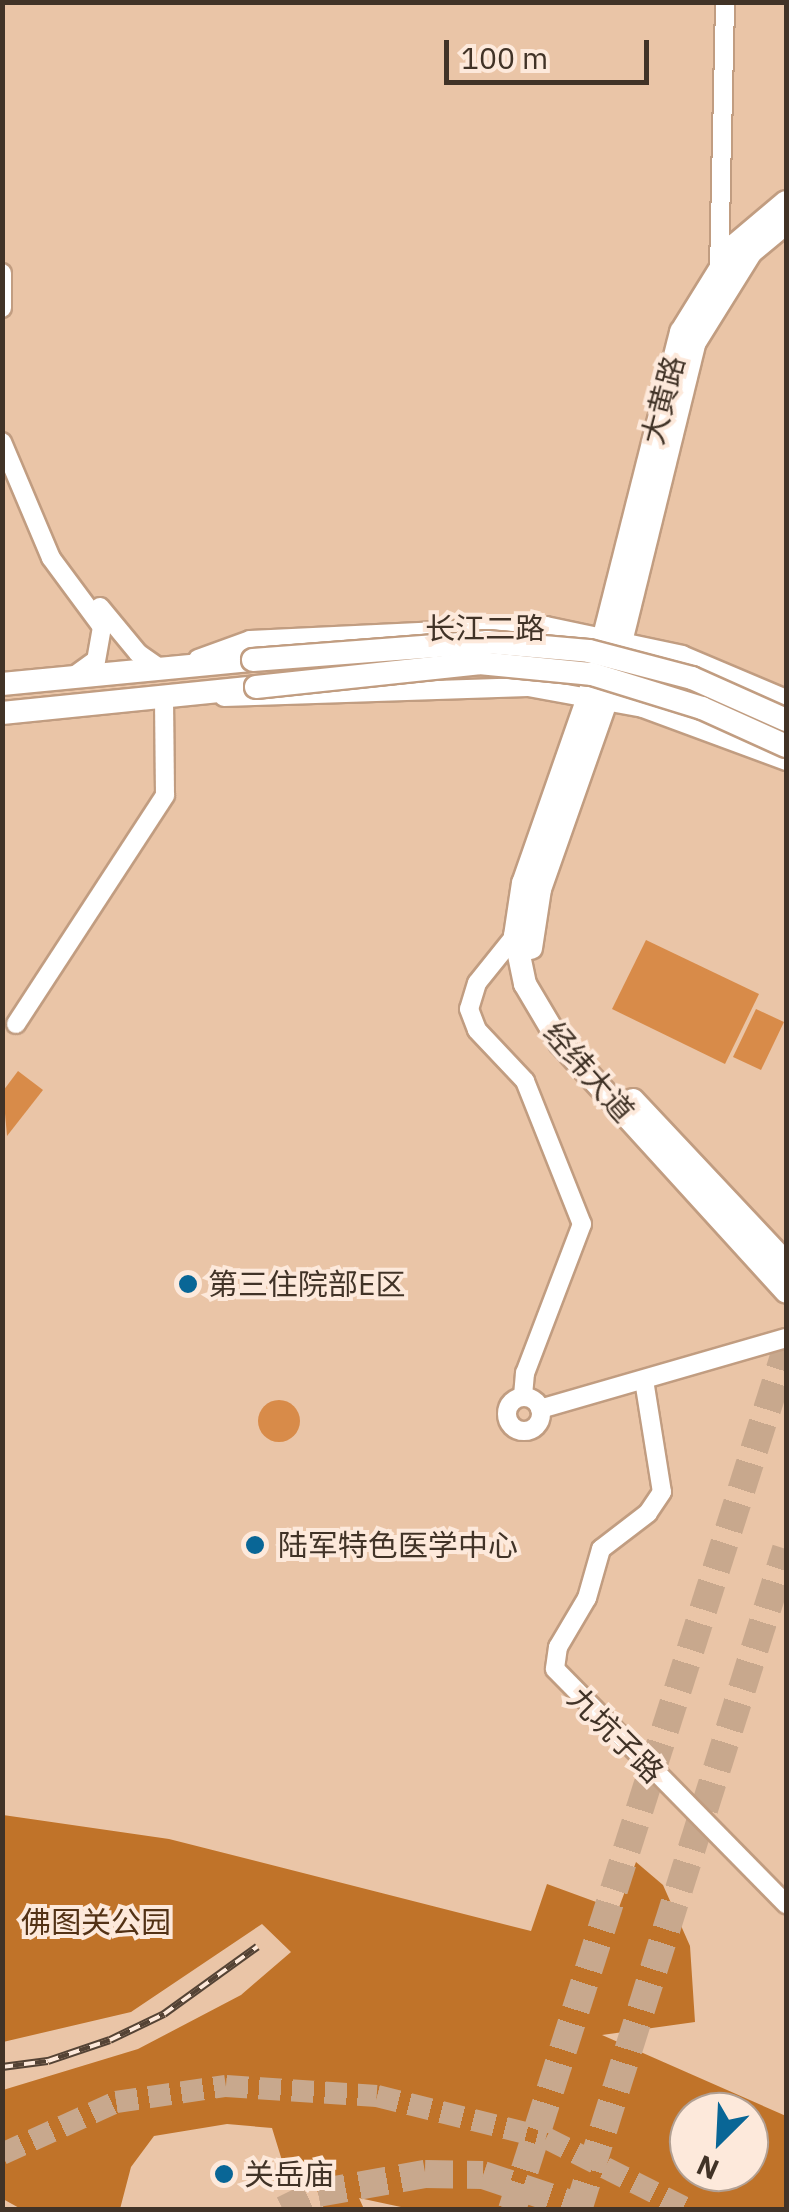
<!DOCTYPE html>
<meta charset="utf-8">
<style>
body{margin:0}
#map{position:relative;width:789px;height:2212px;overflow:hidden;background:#eac5a7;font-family:"IBM Plex Sans","Noto Sans SC",sans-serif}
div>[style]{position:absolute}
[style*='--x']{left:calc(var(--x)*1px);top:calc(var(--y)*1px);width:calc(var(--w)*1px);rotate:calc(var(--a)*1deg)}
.green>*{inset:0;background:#d88b49}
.round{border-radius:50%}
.forest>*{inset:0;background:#c07329}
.major-tunnel>*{height:22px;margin-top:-11px;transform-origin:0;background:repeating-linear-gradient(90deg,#c8a88d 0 22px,transparent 0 33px)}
.highway-tunnel>*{height:28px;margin-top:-14px;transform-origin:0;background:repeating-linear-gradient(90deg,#c8a88d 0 28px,transparent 0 42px)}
.roads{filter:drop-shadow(2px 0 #c19d81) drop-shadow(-2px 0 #c19d81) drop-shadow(0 2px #c19d81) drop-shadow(0 -2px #c19d81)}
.minor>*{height:18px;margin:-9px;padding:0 9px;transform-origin:9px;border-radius:9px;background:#fff}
.minor>.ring{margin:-9px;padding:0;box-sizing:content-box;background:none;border:18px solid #fff;border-radius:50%}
.major>*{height:22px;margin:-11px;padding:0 11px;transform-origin:11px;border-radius:11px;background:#fff}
.rail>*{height:8px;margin-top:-4px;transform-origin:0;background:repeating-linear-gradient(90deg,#fde9db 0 11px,#544335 0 22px);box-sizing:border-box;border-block:2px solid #544335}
.bridges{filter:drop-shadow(2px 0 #c19d81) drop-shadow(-2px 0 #c19d81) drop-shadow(0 2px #c19d81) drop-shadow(0 -2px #c19d81)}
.major-bridge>*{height:22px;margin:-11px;padding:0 11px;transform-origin:11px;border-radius:11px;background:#fff}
.dots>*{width:28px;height:28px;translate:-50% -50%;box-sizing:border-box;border:5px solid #fde9db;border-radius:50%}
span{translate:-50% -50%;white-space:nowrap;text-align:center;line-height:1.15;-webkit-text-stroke:8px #fde9db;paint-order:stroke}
.street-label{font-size:30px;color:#413327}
.poi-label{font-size:30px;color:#413327}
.left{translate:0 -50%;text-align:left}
.park-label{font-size:30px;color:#533215}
.frame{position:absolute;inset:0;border:5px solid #413327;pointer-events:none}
.north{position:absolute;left:669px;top:2092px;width:100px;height:100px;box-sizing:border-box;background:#fde9db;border:2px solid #b2a093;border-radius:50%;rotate:204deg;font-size:28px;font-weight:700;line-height:40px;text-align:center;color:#413327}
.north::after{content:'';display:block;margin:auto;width:35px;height:45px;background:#096696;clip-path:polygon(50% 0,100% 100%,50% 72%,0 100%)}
.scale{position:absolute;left:444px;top:40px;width:205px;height:45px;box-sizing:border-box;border:5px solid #413327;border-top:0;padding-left:12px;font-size:30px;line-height:35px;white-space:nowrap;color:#413327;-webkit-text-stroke:8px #fde9db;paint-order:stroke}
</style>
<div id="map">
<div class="green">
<div style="clip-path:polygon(646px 940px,759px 994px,725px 1064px,612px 1009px)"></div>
<div style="clip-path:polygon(756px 1009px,784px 1022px,761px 1070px,733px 1057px)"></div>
<div style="clip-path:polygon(18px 1071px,43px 1090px,7px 1136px,3px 1091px)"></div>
<div class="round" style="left:258px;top:1400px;width:42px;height:42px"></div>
</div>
<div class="forest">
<div style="clip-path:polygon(evenodd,3px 1815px,169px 1839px,531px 1931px,547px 1884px,618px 1910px,636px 1862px,663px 1885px,690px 1946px,695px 2022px,602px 2035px,786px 2116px,786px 2209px,415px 2210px,359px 2198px,364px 2209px,324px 2209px,314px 2182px,288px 2180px,272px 2128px,227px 2124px,154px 2136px,131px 2167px,120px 2209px,21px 2209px,3px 2199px,3px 2090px,138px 2049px,241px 1995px,291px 1952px,262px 1924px,131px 2012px,3px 2042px,3px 1815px,689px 2112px,749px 2112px,749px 2172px,689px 2172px,689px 2112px)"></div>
</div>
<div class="major-tunnel">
<div style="--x:2;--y:2154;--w:125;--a:-24.5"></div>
<div style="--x:116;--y:2102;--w:111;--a:-8.3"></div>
<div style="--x:226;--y:2086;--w:151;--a:3.8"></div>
<div style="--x:377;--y:2096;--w:174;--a:14"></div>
<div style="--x:546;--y:2138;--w:160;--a:26.7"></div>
</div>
<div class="highway-tunnel">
<div style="--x:283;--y:2210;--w:39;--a:-26"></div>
<div style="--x:318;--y:2193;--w:109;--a:-10.1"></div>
<div style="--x:425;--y:2174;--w:58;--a:1"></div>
<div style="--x:483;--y:2175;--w:111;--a:18.4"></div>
<div style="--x:512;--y:2210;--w:903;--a:-72.33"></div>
<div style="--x:578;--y:2210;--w:693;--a:-72.53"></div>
</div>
<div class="roads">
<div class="minor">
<div style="--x:719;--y:269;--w:267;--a:-88.7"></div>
<div style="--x:2;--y:273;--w:35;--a:90"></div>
<div style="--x:2;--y:442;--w:126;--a:67.1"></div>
<div style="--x:51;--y:558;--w:86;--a:53.5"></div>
<div style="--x:102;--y:627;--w:34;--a:100"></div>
<div style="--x:96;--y:660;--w:29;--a:144"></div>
<div style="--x:100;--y:607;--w:60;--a:50.4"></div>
<div style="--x:138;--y:653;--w:28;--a:35"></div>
<div style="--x:198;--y:659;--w:55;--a:-20.1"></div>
<div style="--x:250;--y:640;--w:296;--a:-2.7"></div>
<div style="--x:546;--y:626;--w:139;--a:12"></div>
<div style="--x:682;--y:655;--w:113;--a:22.9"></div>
<div style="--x:224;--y:697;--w:304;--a:-1.9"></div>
<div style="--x:528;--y:687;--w:117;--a:10.3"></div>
<div style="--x:643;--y:708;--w:153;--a:20.3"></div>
<div style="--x:518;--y:932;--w:65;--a:128.8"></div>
<div style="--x:477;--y:983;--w:27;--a:107"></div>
<div style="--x:469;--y:1009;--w:22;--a:69"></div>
<div style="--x:477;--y:1030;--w:70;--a:46.7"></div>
<div style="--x:525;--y:1081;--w:154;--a:68.3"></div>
<div style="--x:582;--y:1224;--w:160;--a:110.9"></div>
<div style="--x:525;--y:1373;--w:24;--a:95"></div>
<div style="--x:16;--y:1024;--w:273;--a:-56.9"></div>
<div style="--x:165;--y:795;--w:99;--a:-90.6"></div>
<div style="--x:644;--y:1380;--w:113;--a:80.9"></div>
<div style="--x:662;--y:1492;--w:25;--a:124"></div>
<div style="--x:648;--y:1513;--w:59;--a:142.5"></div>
<div style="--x:601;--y:1549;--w:51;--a:105.9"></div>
<div style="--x:587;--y:1598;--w:57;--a:120.6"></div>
<div style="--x:558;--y:1647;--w:22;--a:98"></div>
<div style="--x:555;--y:1669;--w:330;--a:45.5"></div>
<div class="ring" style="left:507px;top:1397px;width:16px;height:16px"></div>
<div style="--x:540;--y:1409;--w:256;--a:-16.1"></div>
</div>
<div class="major">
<div style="--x:786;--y:202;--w:67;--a:139.9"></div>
<div style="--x:735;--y:245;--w:102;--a:121.8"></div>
<div style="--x:681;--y:332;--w:374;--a:104.2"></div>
<div style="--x:589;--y:695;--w:199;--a:109.3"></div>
<div style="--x:523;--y:883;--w:54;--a:98.6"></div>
<div style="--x:515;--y:936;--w:49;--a:78.2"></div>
<div style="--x:525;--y:984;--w:69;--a:59.3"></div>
<div style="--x:560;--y:1043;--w:336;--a:47.7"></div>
<div style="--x:2;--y:684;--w:252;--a:-5.5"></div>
<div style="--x:2;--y:713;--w:255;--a:-5.8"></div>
<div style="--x:531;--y:948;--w:60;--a:-81.3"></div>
<div style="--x:540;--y:889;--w:201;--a:-70.6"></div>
<div style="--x:607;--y:699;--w:368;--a:-76.2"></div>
<div style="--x:695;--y:342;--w:106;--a:-58.1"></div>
<div style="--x:751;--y:252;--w:45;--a:-39.6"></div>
<div style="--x:633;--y:1100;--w:224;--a:46.8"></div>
</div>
</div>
<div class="rail">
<div style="--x:2;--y:2067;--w:46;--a:-7.4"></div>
<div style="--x:48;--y:2061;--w:65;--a:-18.7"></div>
<div style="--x:110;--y:2040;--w:60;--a:-25.7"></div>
<div style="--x:164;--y:2014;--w:115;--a:-35.8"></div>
</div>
<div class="bridges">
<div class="major-bridge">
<div style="--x:253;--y:660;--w:235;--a:-4.4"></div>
<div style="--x:487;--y:642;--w:102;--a:5"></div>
<div style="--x:589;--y:651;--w:106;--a:14.7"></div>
<div style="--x:692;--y:678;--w:103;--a:24.1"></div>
<div style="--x:256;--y:687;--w:224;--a:-6.1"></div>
<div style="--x:479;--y:663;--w:114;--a:5.6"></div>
<div style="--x:592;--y:674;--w:115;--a:17.2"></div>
<div style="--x:702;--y:708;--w:92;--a:24.3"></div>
</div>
</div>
<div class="dots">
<div style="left:188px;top:1284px;background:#096696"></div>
<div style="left:255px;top:1545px;background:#096696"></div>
<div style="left:224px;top:2174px;background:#096696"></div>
</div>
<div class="street-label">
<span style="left:663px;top:400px;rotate:-75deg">大黄路</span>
<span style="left:485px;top:628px">长江二路</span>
<span style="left:589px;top:1072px;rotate:49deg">经纬大道</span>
<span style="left:616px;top:1735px;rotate:45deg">九坑子路</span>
</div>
<div class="poi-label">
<span class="left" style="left:208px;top:1284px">第三住院部E区</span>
<span class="left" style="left:278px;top:1545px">陆军特色医学中心</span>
<span class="left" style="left:244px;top:2174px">关岳庙</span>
</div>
<div class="park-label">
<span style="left:96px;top:1922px">佛图关公园</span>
</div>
<div class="frame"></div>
<div class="north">N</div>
<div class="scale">100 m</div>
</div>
